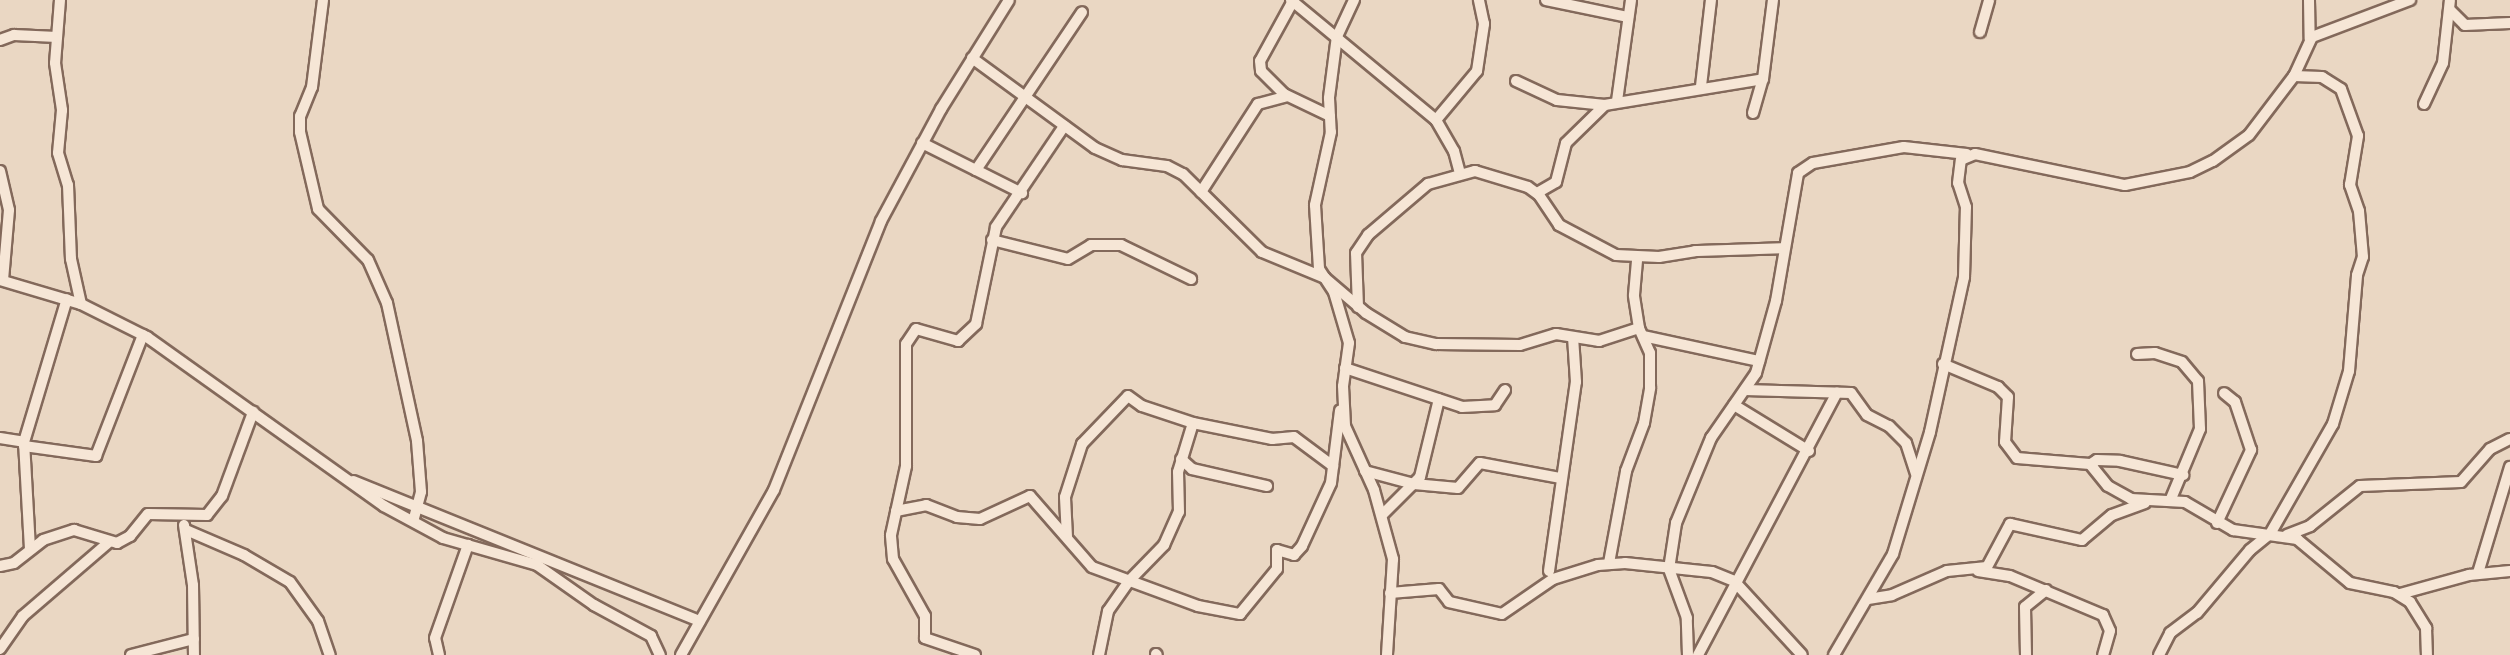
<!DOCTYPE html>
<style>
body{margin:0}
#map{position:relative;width:2510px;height:655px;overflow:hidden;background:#ead7c3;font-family:"Source Serif 4",serif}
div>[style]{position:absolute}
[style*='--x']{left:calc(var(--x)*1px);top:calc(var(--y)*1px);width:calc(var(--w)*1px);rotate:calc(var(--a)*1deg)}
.roads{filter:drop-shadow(2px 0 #83695b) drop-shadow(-2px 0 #83695b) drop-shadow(0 2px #83695b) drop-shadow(0 -2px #83695b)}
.street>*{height:10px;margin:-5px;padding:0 5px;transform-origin:5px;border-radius:5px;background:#f6e6d6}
span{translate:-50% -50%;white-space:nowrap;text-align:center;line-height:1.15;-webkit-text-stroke:7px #f2e3d2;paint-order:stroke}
</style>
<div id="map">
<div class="roads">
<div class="street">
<div style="--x:60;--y:0;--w:63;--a:94.5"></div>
<div style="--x:55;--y:63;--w:48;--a:81.5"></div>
<div style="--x:62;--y:110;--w:43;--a:95.3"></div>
<div style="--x:58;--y:153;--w:34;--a:73"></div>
<div style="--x:68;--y:185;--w:74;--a:87.7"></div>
<div style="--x:71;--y:259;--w:46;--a:77.5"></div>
<div style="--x:323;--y:0;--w:88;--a:97.2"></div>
<div style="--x:312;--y:87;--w:31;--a:112"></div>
<div style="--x:300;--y:116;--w:16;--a:90"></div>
<div style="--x:300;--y:132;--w:79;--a:76.8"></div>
<div style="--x:318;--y:209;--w:71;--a:45.6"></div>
<div style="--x:368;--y:260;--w:47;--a:66.2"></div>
<div style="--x:387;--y:303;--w:141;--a:77.7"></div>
<div style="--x:417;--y:441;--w:51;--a:85.5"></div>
<div style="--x:421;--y:492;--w:28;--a:105"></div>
<div style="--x:1291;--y:0;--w:188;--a:39.6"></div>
<div style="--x:1436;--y:120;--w:36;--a:60"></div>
<div style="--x:1454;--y:151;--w:23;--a:75"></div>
<div style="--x:1354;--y:0;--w:40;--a:115"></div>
<div style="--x:1337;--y:36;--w:63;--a:97.4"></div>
<div style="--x:1329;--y:98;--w:34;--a:87"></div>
<div style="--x:1331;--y:132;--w:75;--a:102.4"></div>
<div style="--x:1315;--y:205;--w:64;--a:86.4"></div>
<div style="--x:1319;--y:269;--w:27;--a:57"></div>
<div style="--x:1334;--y:292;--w:53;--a:73.6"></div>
<div style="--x:1349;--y:343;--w:43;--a:97.9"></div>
<div style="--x:1343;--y:386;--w:40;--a:87.1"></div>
<div style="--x:1345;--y:426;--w:70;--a:65.6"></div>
<div style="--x:1374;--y:490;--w:72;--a:74.6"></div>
<div style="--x:1393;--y:559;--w:96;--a:93.6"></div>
<div style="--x:1546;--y:0;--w:84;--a:11.7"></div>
<div style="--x:2309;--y:0;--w:39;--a:89"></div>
<div style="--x:1293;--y:1;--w:68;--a:118.8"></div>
<div style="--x:1260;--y:61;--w:10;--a:84"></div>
<div style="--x:1261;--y:71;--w:33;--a:45"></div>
<div style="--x:1284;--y:94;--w:51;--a:25.6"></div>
<div style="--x:2450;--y:10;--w:21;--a:45"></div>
<div style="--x:2465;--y:25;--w:45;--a:-2.5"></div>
<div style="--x:1980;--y:32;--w:33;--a:-74"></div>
<div style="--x:0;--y:40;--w:15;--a:-20"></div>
<div style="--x:14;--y:35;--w:43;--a:2.7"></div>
<div style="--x:972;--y:58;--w:152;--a:36.2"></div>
<div style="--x:1095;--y:148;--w:30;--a:24"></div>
<div style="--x:1122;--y:160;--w:45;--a:7.6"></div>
<div style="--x:1167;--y:166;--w:18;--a:27"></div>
<div style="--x:1183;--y:174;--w:111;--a:44.6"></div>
<div style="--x:1262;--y:252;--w:68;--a:22.4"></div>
<div style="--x:1325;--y:278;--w:54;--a:40.5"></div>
<div style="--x:1366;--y:313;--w:46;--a:31.6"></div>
<div style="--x:1405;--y:337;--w:32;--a:13"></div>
<div style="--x:1436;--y:344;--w:84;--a:0.7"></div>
<div style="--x:1520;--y:345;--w:38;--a:-17"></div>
<div style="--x:1556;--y:334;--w:44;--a:9.2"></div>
<div style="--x:1599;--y:341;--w:42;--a:-18"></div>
<div style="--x:1516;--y:81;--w:45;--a:24.9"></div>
<div style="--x:1557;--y:100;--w:48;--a:5.9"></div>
<div style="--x:1701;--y:86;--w:87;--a:-83.4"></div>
<div style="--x:1617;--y:101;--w:102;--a:-82.1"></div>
<div style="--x:2424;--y:104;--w:45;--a:-65.1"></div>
<div style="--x:2443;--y:63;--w:63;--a:-83.7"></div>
<div style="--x:1753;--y:113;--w:35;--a:-74"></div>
<div style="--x:1763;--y:79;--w:80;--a:-82.8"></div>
<div style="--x:1436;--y:120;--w:64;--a:-50.1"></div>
<div style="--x:1477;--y:71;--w:48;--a:-81.5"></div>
<div style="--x:1484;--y:24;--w:25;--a:-102"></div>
<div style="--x:922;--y:143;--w:112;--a:26.6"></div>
<div style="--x:976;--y:170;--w:190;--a:-56.1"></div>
<div style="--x:0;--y:171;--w:40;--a:77"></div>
<div style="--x:9;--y:210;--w:70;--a:94.9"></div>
<div style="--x:1201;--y:192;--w:105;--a:-57.1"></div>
<div style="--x:1258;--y:104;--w:30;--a:-15"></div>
<div style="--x:1537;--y:193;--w:22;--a:-30"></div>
<div style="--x:1556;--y:182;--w:40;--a:-75.6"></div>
<div style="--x:1566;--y:143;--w:54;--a:-44.3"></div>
<div style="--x:1605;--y:105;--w:160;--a:-9.3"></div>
<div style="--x:992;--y:240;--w:78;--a:14"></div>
<div style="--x:1068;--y:259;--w:27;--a:-31"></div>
<div style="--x:1091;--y:245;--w:30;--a:0"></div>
<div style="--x:1121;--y:245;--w:78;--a:25.9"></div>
<div style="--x:0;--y:280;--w:84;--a:16.5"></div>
<div style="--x:81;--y:304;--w:74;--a:26.6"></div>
<div style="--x:147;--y:337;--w:291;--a:35.5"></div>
<div style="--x:384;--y:506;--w:67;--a:28.5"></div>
<div style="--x:443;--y:538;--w:98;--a:16"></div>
<div style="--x:537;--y:565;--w:70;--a:35.1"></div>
<div style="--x:594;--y:605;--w:65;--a:28.5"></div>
<div style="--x:651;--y:636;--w:21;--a:65"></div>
<div style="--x:1358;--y:307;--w:54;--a:-92.1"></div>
<div style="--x:1356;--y:253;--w:22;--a:-56"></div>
<div style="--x:1368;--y:235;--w:79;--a:-40.4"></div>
<div style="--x:1428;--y:184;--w:49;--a:-15.5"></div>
<div style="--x:1475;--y:171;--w:55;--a:16.8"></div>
<div style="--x:1528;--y:187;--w:14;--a:36"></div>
<div style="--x:1539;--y:195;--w:36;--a:56"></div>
<div style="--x:1559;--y:225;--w:64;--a:27.8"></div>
<div style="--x:1616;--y:255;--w:43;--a:2.7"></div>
<div style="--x:1659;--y:257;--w:36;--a:-9"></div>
<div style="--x:1695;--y:251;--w:89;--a:-1.9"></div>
<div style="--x:1643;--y:336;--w:119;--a:12.2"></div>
<div style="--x:2137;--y:354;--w:18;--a:-3"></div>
<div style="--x:2155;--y:353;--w:28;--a:18"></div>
<div style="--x:2182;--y:362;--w:25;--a:50"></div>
<div style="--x:2198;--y:381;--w:48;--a:87.6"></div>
<div style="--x:2200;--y:429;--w:78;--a:112.6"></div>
<div style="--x:1943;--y:364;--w:60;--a:22.7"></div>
<div style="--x:1998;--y:387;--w:14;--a:45"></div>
<div style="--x:2008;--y:397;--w:45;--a:93.8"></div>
<div style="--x:2005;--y:442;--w:20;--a:53"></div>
<div style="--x:2017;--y:458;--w:73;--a:4.7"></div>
<div style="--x:2090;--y:464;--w:28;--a:51"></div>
<div style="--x:2108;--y:486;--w:26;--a:29"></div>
<div style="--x:2131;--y:499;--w:54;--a:3.2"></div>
<div style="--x:2185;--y:502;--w:56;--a:30.3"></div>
<div style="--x:2233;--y:530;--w:65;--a:8"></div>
<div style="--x:2297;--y:539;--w:69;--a:39.7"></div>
<div style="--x:2350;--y:583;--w:45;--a:11.6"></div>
<div style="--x:2394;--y:592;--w:19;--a:32"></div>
<div style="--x:2410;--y:602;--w:31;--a:58"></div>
<div style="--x:2426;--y:628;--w:27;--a:88"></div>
<div style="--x:1345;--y:368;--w:123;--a:18.4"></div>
<div style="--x:1462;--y:407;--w:33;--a:-3"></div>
<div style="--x:1495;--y:405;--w:18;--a:-56"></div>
<div style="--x:1745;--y:390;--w:106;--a:1.6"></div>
<div style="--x:1851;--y:393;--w:27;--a:54"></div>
<div style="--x:1867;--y:415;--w:25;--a:27"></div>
<div style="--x:1889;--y:426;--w:24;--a:45"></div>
<div style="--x:1906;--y:443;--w:32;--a:72"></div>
<div style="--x:1734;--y:405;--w:88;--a:31.5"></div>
<div style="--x:0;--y:438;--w:24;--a:9"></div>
<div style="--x:24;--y:446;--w:73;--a:7.9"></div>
<div style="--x:96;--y:456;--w:130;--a:-68.8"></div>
<div style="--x:1181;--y:459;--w:15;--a:42"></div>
<div style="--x:1192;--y:469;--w:77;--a:12.8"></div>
<div style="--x:2091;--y:464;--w:7;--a:-34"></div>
<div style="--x:2097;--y:460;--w:23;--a:2"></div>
<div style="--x:2120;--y:461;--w:65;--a:12.5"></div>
<div style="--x:1365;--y:471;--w:51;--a:14.9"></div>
<div style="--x:1414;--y:484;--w:44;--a:5.2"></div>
<div style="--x:1458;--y:488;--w:33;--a:-49"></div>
<div style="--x:1480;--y:463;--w:81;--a:10.6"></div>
<div style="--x:353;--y:481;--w:374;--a:22"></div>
<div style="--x:896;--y:511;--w:31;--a:-11"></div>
<div style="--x:926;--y:505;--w:33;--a:21"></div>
<div style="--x:957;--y:517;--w:23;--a:5"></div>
<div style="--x:980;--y:519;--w:55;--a:-24.7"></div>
<div style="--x:1030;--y:496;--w:94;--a:48.9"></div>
<div style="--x:1092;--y:567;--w:113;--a:20.2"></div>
<div style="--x:1198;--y:606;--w:43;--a:10.8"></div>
<div style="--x:1240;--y:614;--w:58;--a:-50.6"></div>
<div style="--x:1277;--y:569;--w:19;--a:-90"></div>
<div style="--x:1277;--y:550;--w:18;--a:16"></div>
<div style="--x:1294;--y:555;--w:12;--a:-48"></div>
<div style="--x:1302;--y:546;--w:69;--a:-65.3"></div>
<div style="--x:1331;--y:483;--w:73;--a:-82.9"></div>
<div style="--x:1383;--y:514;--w:52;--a:-45"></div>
<div style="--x:1420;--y:477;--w:80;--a:-76.3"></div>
<div style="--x:2217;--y:523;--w:81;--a:-65"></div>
<div style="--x:2251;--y:450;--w:51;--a:-108.4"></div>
<div style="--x:2235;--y:402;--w:14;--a:-141"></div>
<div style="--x:184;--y:525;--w:61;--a:81.5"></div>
<div style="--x:193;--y:585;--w:70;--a:89.2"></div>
<div style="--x:186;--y:530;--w:63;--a:23.3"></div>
<div style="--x:244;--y:555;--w:53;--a:30.4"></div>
<div style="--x:290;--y:582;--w:48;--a:54.3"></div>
<div style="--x:318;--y:621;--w:36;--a:71"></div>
<div style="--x:2287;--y:535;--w:25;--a:-21"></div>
<div style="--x:2310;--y:526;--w:64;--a:-38.7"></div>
<div style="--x:2360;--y:486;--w:101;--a:-2.3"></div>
<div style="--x:2461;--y:482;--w:44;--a:-48.7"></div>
<div style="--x:2490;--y:449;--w:22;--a:-27"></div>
<div style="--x:1067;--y:537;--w:40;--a:-92.9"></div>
<div style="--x:1065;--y:497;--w:56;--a:-72.2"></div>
<div style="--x:1082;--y:444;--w:66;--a:-46.2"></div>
<div style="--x:1128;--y:396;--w:17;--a:36"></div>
<div style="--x:1142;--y:406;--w:54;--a:18.4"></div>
<div style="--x:1193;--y:423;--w:81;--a:11.4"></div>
<div style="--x:1272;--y:439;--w:22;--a:-5"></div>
<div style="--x:1294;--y:437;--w:49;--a:36.6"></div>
<div style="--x:30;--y:549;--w:107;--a:-93.2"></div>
<div style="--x:24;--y:442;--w:149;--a:-73.3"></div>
<div style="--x:1609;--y:563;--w:94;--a:-79.5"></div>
<div style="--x:1626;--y:471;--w:51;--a:-69.4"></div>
<div style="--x:1644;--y:423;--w:36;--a:-80"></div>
<div style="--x:1650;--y:388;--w:35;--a:-90"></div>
<div style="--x:1650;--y:353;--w:27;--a:-114"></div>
<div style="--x:1639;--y:328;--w:33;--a:-99"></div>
<div style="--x:1634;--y:295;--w:37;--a:-85"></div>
<div style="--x:0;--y:566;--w:14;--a:-12"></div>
<div style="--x:14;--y:563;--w:37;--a:-38"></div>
<div style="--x:43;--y:540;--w:33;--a:-18"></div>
<div style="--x:74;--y:530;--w:45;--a:16.8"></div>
<div style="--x:117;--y:543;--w:15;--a:-28"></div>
<div style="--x:130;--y:536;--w:28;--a:-51"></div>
<div style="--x:148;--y:514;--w:59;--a:1"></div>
<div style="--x:207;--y:515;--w:24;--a:-52"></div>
<div style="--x:222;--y:496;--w:90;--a:-69.7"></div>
<div style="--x:1549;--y:571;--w:191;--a:-81.9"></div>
<div style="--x:1576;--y:382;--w:45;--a:-93.8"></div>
<div style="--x:1978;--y:571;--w:32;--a:9"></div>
<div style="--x:2010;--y:576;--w:101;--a:22.8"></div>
<div style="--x:2103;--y:615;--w:17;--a:66"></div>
<div style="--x:2110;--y:631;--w:25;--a:106"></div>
<div style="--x:2478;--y:573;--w:111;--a:-73.2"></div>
<div style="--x:1390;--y:593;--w:49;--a:-4.7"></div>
<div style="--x:1439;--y:589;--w:16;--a:52"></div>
<div style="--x:1449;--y:602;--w:54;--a:12.8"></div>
<div style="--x:1502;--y:614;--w:62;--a:-34.5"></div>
<div style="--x:1553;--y:579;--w:47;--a:-17.3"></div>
<div style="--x:1598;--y:565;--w:27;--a:-4"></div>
<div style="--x:1625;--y:563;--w:87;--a:5.9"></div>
<div style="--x:1712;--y:572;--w:24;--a:22"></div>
<div style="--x:1734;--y:581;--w:100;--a:47.4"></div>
<div style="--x:2400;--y:594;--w:72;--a:-15.4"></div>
<div style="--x:2469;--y:575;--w:41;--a:-5.6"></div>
<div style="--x:1868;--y:599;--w:24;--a:-9"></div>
<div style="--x:1892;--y:595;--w:60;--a:-23.6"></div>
<div style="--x:1947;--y:571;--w:40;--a:-5.7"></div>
<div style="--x:1987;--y:567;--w:49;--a:-61.9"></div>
<div style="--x:2010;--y:524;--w:74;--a:12.5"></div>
<div style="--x:2082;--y:540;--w:39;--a:-40"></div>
<div style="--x:2112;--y:515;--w:35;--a:-20"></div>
<div style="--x:0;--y:649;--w:40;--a:-55.1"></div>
<div style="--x:23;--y:616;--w:112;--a:-40.7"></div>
<div style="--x:1156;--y:654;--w:1;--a:45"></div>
<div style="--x:131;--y:655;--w:65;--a:-14.3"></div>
<div style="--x:439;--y:655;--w:17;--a:-103"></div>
<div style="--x:435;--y:638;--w:99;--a:-70.5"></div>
<div style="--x:681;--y:655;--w:189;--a:-60.6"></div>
<div style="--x:774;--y:490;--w:289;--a:-68.3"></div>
<div style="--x:881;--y:221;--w:127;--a:-61.8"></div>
<div style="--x:941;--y:109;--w:128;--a:-58"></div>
<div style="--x:975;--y:655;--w:53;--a:-161.2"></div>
<div style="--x:925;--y:638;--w:22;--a:-90"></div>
<div style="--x:925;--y:616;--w:65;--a:-119.3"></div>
<div style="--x:893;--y:559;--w:24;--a:-95"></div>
<div style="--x:891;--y:535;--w:71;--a:-77.7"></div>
<div style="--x:906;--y:466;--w:122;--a:-90"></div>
<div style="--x:906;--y:344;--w:18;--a:-56"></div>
<div style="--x:916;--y:329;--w:44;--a:15.9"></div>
<div style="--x:958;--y:341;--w:25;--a:-43"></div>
<div style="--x:976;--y:324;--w:99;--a:-78.3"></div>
<div style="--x:996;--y:227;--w:122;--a:-56"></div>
<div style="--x:1099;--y:655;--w:45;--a:-78.4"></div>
<div style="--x:1108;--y:611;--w:35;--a:-55"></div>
<div style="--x:1128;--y:582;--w:52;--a:-45.8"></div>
<div style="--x:1164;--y:545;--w:36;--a:-66"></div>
<div style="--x:1179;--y:512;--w:40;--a:-91.4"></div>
<div style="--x:1178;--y:472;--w:51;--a:-73"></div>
<div style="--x:1688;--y:655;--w:37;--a:-92"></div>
<div style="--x:1687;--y:618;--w:52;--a:-110.2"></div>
<div style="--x:1669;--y:569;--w:47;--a:-81.3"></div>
<div style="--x:1676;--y:523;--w:92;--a:-67.6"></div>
<div style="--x:1711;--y:438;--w:79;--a:-55.3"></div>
<div style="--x:1756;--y:373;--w:75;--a:-74.5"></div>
<div style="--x:1776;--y:301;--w:130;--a:-80.2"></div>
<div style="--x:1798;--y:173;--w:18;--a:-34"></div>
<div style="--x:1813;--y:163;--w:92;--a:-10"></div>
<div style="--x:1904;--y:147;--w:63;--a:6.3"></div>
<div style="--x:1698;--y:655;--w:297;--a:-62.1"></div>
<div style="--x:1834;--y:655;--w:117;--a:-59.7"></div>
<div style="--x:1893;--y:554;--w:127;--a:-73.1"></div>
<div style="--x:1930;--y:432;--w:159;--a:-77.6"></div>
<div style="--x:1964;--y:277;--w:70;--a:-88.4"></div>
<div style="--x:1966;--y:207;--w:25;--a:-108"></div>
<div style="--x:1958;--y:183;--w:23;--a:-83"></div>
<div style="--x:1961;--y:160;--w:15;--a:-23"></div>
<div style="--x:1975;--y:154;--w:153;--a:11.7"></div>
<div style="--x:2125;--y:185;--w:66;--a:-11.3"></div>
<div style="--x:2190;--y:172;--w:25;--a:-26"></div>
<div style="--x:2213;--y:161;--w:44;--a:-35.8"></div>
<div style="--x:2249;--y:135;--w:74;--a:-52.7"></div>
<div style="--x:2294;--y:76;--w:43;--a:-65.2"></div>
<div style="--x:2312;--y:37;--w:105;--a:-20.7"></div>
<div style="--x:2026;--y:655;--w:48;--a:-91.2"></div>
<div style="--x:2025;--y:607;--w:27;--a:-39"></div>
<div style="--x:2159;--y:655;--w:25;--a:-63"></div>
<div style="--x:2170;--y:633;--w:34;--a:-37"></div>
<div style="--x:2197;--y:613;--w:82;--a:-49.9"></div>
<div style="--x:2250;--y:550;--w:26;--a:-39"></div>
<div style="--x:2270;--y:534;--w:127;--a:-60.2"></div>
<div style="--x:2333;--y:424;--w:55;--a:-73.2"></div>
<div style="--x:2349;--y:371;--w:96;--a:-85.2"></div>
<div style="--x:2357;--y:275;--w:19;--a:-72"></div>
<div style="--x:2363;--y:257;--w:46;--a:-95"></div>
<div style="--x:2359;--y:211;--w:28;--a:-109"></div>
<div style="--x:2350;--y:185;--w:50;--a:-80.7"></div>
<div style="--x:2358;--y:136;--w:50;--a:-109.9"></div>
<div style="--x:2341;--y:89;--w:22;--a:-148"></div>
<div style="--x:2322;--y:77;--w:28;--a:-178"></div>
</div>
</div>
</div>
